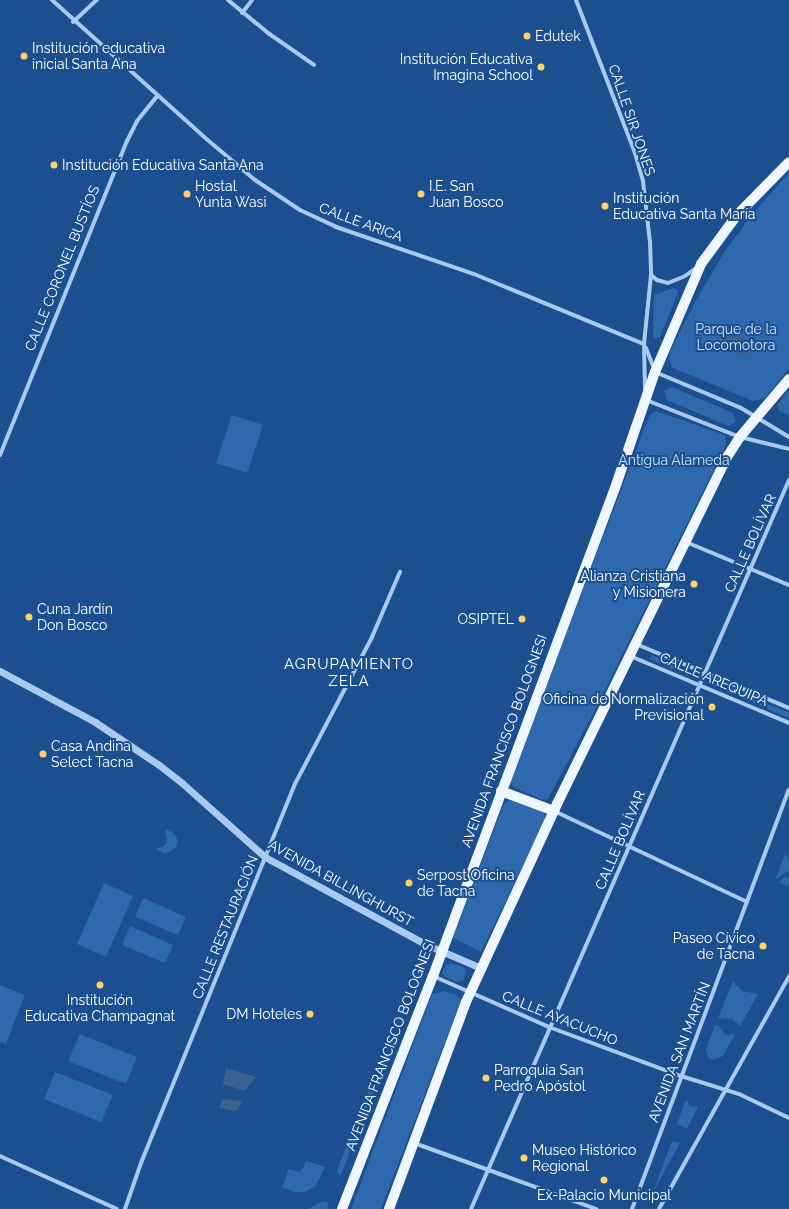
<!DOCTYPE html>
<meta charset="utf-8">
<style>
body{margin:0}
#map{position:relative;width:789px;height:1209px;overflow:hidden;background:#1b4f8f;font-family:Raleway,sans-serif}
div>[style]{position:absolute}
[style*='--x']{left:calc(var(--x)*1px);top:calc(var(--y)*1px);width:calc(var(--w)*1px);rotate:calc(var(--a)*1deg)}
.green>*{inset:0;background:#2e69ad}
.water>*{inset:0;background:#3c6290}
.minor>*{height:4px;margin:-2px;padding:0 2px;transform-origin:2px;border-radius:2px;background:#a9c9ee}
.tertiary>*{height:7px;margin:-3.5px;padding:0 3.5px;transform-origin:3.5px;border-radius:3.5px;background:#a9c9ee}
.primary>*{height:10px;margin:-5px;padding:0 5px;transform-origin:5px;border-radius:5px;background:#f0f6ff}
.dots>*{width:11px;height:11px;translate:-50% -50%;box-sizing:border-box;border:2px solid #1b4f8f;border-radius:50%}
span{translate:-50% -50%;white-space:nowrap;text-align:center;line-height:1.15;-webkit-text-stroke:4px #1b4f8f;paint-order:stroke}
.poi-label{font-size:14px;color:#fff}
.left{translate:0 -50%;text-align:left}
.right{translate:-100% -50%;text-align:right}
.street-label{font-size:14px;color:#fff}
.park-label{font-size:14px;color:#cfe3fa}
.neighbourhood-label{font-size:15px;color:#fff;letter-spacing:1px}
</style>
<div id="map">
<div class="green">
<div style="clip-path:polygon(789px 173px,789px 368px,765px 398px,753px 401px,673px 368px,669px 360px,670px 352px,695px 302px,725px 251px,754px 212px)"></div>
<div style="clip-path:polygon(673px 288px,678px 291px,677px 295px,660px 337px,655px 339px,653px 336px,654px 295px)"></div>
<div style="clip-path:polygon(672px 387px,733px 413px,736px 422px,728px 426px,667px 400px,664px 391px)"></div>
<div style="clip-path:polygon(789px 390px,789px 415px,780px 412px,777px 405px)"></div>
<div style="clip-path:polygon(656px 411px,725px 435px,726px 445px,595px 710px,548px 799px,543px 800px,513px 787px,510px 781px,650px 414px)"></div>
<div style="clip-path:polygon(232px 415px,263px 425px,247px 473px,216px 463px)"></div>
<div style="clip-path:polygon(652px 655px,690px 672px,689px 676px,650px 659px)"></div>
<div style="clip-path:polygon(715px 682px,789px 713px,789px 718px,713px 686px)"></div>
<div style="clip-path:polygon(510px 800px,544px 812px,545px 820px,481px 952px,453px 938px,504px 803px)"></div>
<div style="clip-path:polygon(165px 829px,174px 833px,178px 841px,175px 849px,165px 854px,156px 849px,164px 846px,167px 842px)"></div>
<div style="clip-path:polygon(785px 854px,789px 859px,789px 870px,775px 880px)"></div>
<div style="clip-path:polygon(789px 873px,785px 877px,789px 879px,788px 887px,779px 882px)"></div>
<div style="clip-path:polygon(104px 883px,133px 896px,106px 957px,77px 944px)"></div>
<div style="clip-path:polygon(143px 898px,186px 917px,178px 935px,135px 917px)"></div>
<div style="clip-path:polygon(130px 926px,173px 945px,165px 963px,122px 945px)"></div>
<div style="clip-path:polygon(451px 963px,465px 968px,466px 973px,463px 981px,457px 982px,445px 977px,442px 972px,446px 965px)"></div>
<div style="clip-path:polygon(733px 981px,742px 991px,758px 994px,740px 1026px,731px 1019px,718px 1018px)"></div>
<div style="clip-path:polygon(0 985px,25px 995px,6px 1044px,0 1042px)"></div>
<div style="clip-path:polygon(444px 991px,454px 994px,461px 1000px,381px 1209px,351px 1209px,432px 994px)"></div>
<div style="clip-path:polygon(715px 1025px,719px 1026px,725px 1035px,735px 1034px,723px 1056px,713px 1060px,708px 1057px,706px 1050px)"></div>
<div style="clip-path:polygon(80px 1034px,137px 1057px,126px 1084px,68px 1061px)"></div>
<div style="clip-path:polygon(55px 1072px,113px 1095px,101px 1122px,44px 1099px)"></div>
<div style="clip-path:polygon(372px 1082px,377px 1083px,341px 1175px,338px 1174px,337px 1170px)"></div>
<div style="clip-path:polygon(686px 1100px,690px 1106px,698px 1107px,687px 1129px,677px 1124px)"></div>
<div style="clip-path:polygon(672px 1141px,680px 1143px,655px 1189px,654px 1189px)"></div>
<div style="clip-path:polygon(306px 1161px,325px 1167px,315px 1187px,304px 1192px,294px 1192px,282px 1187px,289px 1169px,298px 1172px,302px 1170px)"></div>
<div style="clip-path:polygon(323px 1201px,329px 1203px,327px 1209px,308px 1209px)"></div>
</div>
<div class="water">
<div style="clip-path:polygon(evenodd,720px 327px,742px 335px,752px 349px,746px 356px,735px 354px,725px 346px,716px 334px,720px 327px,732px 337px,738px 340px,733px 348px,727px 344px,732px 337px)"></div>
<div style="clip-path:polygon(226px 1068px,256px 1077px,245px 1091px,223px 1084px)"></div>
<div style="clip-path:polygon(222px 1099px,243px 1101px,236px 1111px,219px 1108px)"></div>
</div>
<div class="minor">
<div style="--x:52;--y:0;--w:203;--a:42"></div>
<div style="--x:203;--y:136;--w:68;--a:40.2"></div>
<div style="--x:255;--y:180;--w:54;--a:33.7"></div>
<div style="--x:300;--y:210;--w:40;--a:25"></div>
<div style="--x:336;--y:227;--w:146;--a:18.8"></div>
<div style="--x:474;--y:274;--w:184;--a:22.4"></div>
<div style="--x:228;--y:0;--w:52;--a:39.5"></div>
<div style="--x:268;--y:33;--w:56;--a:34.8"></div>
<div style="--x:576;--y:0;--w:164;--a:68.9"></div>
<div style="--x:635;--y:153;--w:29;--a:74"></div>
<div style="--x:643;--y:181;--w:61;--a:83.5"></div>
<div style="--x:650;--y:242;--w:33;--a:88"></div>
<div style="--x:651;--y:275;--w:69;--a:95.8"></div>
<div style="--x:644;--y:344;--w:45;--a:88.7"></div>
<div style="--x:242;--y:13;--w:16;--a:-52"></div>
<div style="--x:73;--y:22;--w:33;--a:-43"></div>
<div style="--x:651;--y:275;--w:8;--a:40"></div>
<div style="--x:657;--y:280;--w:11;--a:15"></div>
<div style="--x:668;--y:283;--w:18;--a:-22"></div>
<div style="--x:685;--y:276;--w:14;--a:-36"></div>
<div style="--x:646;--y:348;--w:26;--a:69"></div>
<div style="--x:655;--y:372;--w:93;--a:22.7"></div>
<div style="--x:741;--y:408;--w:56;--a:31.1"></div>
<div style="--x:646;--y:400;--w:101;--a:21.5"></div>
<div style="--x:740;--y:437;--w:50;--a:13.8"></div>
<div style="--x:0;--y:455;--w:339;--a:-68"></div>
<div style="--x:127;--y:141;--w:22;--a:-63"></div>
<div style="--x:137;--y:121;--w:32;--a:-51"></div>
<div style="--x:686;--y:542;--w:112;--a:22.7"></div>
<div style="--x:636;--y:644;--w:166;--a:22.7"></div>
<div style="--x:630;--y:656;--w:173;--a:22.8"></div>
<div style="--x:554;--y:811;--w:213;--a:25.2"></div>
<div style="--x:433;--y:976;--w:127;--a:23.7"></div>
<div style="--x:549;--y:1027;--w:141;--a:20.4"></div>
<div style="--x:681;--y:1076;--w:61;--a:17.2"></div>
<div style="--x:739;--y:1094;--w:55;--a:25.6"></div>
<div style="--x:414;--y:1143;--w:194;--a:19.9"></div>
<div style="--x:0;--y:1156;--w:128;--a:24.4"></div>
<div style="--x:125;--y:1209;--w:49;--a:-70.8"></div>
<div style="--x:141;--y:1163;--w:411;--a:-67.9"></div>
<div style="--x:296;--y:782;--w:164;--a:-62.3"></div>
<div style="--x:372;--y:637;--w:71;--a:-66.7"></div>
<div style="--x:471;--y:1209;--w:795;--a:-66.43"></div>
<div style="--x:632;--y:1209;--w:447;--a:-69.5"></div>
<div style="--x:659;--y:1209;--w:267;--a:-60.8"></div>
</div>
<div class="tertiary">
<div style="--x:0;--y:671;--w:108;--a:28.2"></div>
<div style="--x:95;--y:722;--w:77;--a:33.9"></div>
<div style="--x:159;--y:765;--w:29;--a:38"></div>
<div style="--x:182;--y:783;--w:111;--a:41.7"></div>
<div style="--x:265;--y:857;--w:182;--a:28.5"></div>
<div style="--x:425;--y:944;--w:61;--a:23.2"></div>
</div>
<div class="primary">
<div style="--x:501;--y:791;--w:57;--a:20.7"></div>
<div style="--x:342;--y:1209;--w:250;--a:-68.7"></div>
<div style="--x:433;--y:976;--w:521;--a:-69.55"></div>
<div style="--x:615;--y:488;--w:123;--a:-71"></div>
<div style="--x:655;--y:372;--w:117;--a:-66.9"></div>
<div style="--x:701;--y:264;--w:61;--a:-53.7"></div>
<div style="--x:737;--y:215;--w:74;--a:-45.5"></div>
<div style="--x:389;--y:1209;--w:221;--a:-69.6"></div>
<div style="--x:466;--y:1002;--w:218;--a:-65.3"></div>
<div style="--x:557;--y:804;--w:386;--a:-63.9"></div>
<div style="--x:727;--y:457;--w:24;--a:-57"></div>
<div style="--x:740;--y:437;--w:76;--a:-49.8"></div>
</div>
<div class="dots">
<div style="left:527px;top:36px;background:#ffd166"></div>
<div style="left:24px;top:56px;background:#ffd166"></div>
<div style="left:541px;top:67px;background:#ffd166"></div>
<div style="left:54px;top:165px;background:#ffd166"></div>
<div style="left:187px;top:194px;background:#ffd166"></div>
<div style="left:421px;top:194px;background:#ffd166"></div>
<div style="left:605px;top:206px;background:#ffd166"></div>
<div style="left:694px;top:584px;background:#ffd166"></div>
<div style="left:29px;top:617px;background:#ffd166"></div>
<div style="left:522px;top:619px;background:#ffd166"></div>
<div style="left:712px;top:707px;background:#ffd166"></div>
<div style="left:43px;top:754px;background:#ffd166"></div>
<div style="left:409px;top:883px;background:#ffd166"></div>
<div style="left:763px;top:946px;background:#ffd166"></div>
<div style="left:100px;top:985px;background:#ffd166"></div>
<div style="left:310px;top:1014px;background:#ffd166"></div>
<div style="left:486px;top:1078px;background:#ffd166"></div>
<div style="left:524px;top:1158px;background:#ffd166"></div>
<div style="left:604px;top:1180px;background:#ffd166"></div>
</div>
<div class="poi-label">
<span class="left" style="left:535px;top:36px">Edutek</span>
<span class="left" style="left:32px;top:56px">Institución educativa<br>inicial Santa Ana</span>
<span class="right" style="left:533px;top:67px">Institución Educativa<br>Imagina School</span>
<span class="left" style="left:62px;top:165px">Institución Educativa Santa Ana</span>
<span class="left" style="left:195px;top:194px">Hostal<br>Yunta Wasi</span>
<span class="left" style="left:429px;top:194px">I.E. San<br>Juan Bosco</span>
<span class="left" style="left:613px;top:206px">Institución<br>Educativa Santa María</span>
<span class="right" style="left:686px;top:584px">Alianza Cristiana<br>y Misionera</span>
<span class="left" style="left:37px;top:617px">Cuna Jardín<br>Don Bosco</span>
<span class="right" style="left:514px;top:619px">OSIPTEL</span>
<span class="right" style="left:704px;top:707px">Oficina de Normalización<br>Previsional</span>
<span class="left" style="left:51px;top:754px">Casa Andina<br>Select Tacna</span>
<span class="left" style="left:417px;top:883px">Serpost Oficina<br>de Tacna</span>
<span class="right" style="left:755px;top:946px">Paseo Cívico<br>de Tacna</span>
<span style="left:100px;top:1008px">Institución<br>Educativa Champagnat</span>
<span class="right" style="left:302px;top:1014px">DM Hoteles</span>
<span class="left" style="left:494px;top:1078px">Parroquia San<br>Pedro Apóstol</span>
<span class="left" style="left:532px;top:1158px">Museo Histórico<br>Regional</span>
<span style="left:604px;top:1195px">Ex-Palacio Municipal</span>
</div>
<div class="street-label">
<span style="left:632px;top:120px;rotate:71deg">CALLE SIR JONES</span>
<span style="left:361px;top:222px;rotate:20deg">CALLE ARICA</span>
<span style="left:62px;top:268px;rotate:-68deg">CALLE CORONEL BUSTÍOS</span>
<span style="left:750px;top:543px;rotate:-66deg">CALLE BOLÍVAR</span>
<span style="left:714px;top:679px;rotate:23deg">CALLE AREQUIPA</span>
<span style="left:504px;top:741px;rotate:-70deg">AVENIDA FRANCISCO BOLOGNESI</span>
<span style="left:620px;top:840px;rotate:-67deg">CALLE BOLÍVAR</span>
<span style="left:341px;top:883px;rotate:29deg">AVENIDA BILLINGHURST</span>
<span style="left:225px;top:927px;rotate:-68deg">CALLE RESTAURACIÓN</span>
<span style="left:560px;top:1018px;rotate:22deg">CALLE AYACUCHO</span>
<span style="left:390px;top:1045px;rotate:-69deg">AVENIDA FRANCISCO BOLOGNESI</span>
<span style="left:679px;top:1052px;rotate:-69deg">AVENIDA SAN MARTÍN</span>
</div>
<div class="park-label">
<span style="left:736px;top:337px">Parque de la<br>Locomotora</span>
<span style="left:674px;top:460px">Antigua Alameda</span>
</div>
<div class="neighbourhood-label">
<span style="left:349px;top:673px">AGRUPAMIENTO<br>ZELA</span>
</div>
</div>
